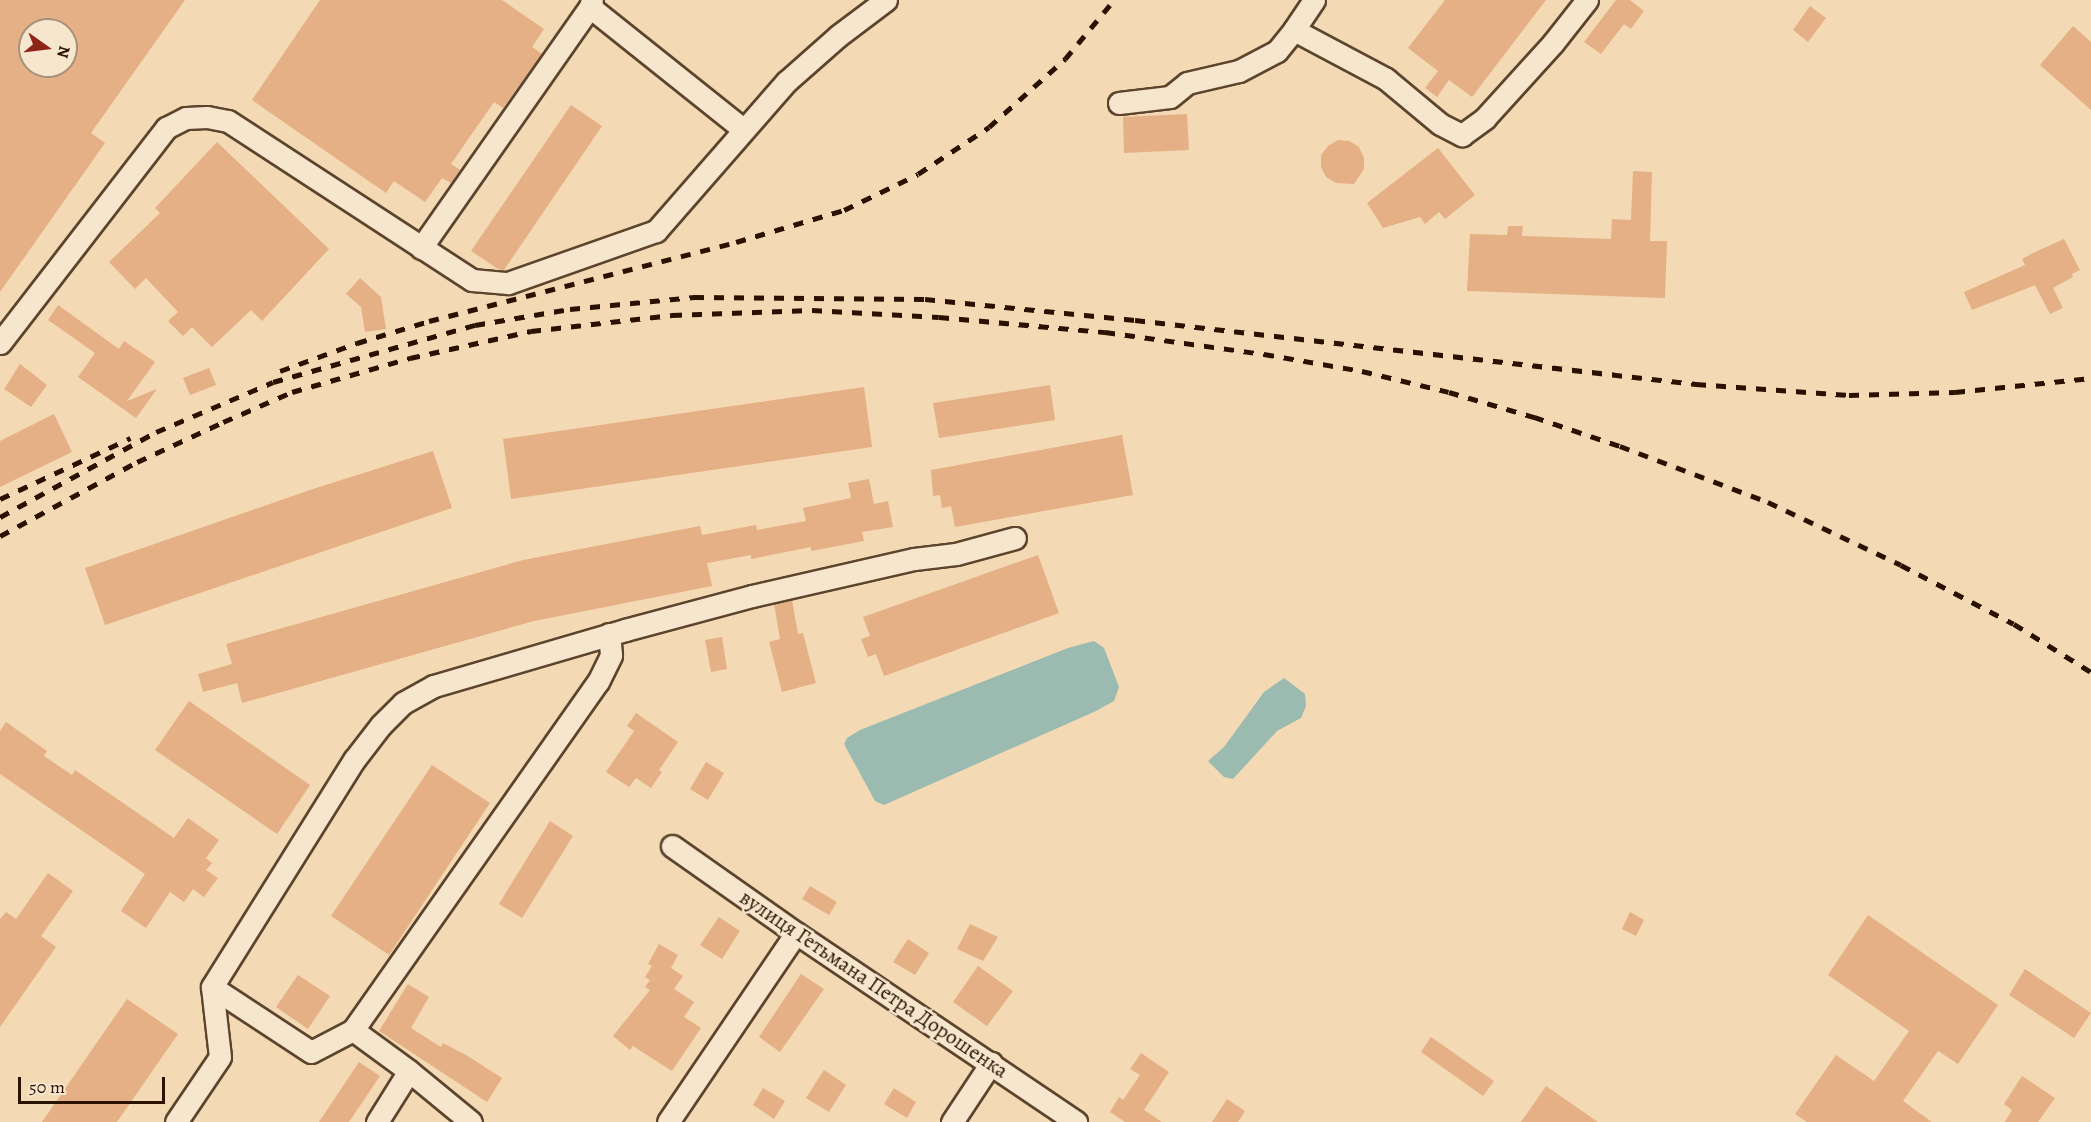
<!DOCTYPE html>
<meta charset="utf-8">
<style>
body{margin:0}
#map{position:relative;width:2091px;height:1122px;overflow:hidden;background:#f3d9b4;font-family:Alegreya,serif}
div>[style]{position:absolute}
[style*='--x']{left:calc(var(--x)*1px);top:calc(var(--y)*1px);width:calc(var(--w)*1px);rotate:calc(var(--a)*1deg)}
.water>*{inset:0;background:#9bbab0}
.building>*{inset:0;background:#e5b086}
.roads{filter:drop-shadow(2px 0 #5c442d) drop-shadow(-2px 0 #5c442d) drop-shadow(0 2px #5c442d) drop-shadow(0 -2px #5c442d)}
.minor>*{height:21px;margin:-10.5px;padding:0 10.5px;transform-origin:10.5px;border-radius:10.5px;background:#f7e6ce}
.rail>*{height:4.5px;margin-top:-2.25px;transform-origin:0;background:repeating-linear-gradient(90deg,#291300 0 10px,transparent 0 20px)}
span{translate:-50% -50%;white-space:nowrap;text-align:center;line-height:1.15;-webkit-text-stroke:5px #f7e6ce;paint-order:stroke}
.street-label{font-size:21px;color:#291300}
.north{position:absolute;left:18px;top:18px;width:60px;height:60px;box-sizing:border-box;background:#f7e6ce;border:2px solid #a5927c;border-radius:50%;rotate:104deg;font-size:16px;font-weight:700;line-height:24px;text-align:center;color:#291300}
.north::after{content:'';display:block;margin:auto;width:21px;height:27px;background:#8f2418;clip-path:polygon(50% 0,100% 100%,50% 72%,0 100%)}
.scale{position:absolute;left:18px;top:1077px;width:147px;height:27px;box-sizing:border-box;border:3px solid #291300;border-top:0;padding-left:8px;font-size:18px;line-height:21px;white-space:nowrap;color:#291300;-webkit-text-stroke:4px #f7e6ce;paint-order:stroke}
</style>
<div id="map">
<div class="water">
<div style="clip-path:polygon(1094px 641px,1104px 648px,1119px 687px,1114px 701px,1096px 711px,884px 805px,875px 801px,844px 744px,847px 738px,860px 730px,1068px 648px)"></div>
<div style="clip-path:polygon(1284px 678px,1305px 694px,1306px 706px,1301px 718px,1277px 731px,1233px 779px,1224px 777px,1208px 761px,1224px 747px,1264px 692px)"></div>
</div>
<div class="building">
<div style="clip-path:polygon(evenodd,0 0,185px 0,91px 133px,105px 143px,0 292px,0 0,30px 30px,66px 30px,66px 66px,30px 66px,30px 30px)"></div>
<div style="clip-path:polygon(320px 0,502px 0,544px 29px,532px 47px,542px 54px,503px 108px,494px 102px,451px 164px,460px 170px,451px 183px,442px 178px,425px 202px,394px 181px,386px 193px,252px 100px)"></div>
<div style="clip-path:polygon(1445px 0,1546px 0,1472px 97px,1449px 80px,1437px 97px,1425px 88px,1438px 71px,1408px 48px)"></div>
<div style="clip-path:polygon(1616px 0,1630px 0,1644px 11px,1631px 29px,1624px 24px,1601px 54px,1584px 42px)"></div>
<div style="clip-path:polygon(1810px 6px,1826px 18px,1808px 42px,1793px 30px)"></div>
<div style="clip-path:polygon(2073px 26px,2091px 42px,2091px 110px,2040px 65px)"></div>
<div style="clip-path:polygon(571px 105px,602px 126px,504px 270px,498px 269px,471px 251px)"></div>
<div style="clip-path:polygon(1187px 114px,1189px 150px,1124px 153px,1123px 117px)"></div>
<div style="clip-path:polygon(1338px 140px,1349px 141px,1359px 147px,1364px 158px,1364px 169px,1354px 184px,1336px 183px,1326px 177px,1321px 167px,1321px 155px,1328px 146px)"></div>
<div style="clip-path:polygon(217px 142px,329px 249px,262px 321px,251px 310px,212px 347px,192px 327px,183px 336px,168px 321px,178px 312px,146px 278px,135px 289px,109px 262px,160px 213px,155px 208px)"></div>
<div style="clip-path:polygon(1438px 148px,1475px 195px,1445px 219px,1439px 212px,1425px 224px,1420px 217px,1383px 228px,1367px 203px)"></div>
<div style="clip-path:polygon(1633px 171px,1652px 172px,1650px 241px,1667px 241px,1665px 298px,1467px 291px,1470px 234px,1507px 235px,1508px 226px,1523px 226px,1522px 236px,1611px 239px,1612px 219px,1631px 220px)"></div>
<div style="clip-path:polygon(2064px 239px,2080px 270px,2072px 274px,2073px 277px,2053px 288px,2063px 308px,2050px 314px,2035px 285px,1972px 310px,1964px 292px,2025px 265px,2022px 259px,2035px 252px,2039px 259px,2035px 252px)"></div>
<div style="clip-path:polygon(360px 278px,381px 297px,386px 329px,365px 332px,361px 307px,346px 294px)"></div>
<div style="clip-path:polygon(58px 305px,119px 349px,124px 341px,155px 362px,127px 401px,157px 389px,136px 418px,78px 377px,95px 353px,48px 320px)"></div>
<div style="clip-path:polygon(20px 364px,47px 385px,31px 407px,4px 389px)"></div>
<div style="clip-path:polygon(209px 368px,216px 385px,190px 395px,183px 378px)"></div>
<div style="clip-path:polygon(1050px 385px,1055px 420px,939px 438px,933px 403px)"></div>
<div style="clip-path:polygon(864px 387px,872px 447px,511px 499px,503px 439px)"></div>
<div style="clip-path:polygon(54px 414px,72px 452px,0 487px,0 441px)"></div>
<div style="clip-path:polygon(1122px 435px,1133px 495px,955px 527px,951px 506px,942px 508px,940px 495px,933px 496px,931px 470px)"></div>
<div style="clip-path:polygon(433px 451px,452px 508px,105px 625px,85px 568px,313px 489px)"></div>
<div style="clip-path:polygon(869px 479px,874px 504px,888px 501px,893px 527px,862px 532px,864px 541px,811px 551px,811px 547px,751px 559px,751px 555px,707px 563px,712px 586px,534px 621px,242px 703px,237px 683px,203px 692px,198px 674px,232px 664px,226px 644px,523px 560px,700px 526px,702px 535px,756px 525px,757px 530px,806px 521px,803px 508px,851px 498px,848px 483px)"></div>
<div style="clip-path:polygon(1038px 555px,1059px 613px,884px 676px,876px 654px,868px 657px,861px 639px,870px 636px,863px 617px)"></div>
<div style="clip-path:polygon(792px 600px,798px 634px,803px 633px,816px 683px,782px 692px,769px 642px,780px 639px,774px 604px)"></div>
<div style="clip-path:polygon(722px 637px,727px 669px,711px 672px,705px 640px)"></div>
<div style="clip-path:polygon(189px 701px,310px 785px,277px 834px,155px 750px)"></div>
<div style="clip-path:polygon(636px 713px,678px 742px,659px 770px,662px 772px,651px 788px,636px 778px,629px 787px,606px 772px,634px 731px,627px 726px)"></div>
<div style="clip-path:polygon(6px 722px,47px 751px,44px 756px,72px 775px,75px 770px,174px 838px,188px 818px,219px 840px,206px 858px,212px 863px,206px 870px,218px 878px,204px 897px,193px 889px,184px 902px,170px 892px,146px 928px,121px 911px,145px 874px,0 774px,0 731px)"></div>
<div style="clip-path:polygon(706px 762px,724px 773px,708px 800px,690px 789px)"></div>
<div style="clip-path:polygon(432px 765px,490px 803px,389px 955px,331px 916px)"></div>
<div style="clip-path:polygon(550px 821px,573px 836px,522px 918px,499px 904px)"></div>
<div style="clip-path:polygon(48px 873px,73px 891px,41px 936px,56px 947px,0 1027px,0 919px,6px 912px,16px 919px)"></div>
<div style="clip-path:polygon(810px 886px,837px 902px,829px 915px,802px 899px)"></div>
<div style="clip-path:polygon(1630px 912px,1644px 920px,1636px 936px,1622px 929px)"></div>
<div style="clip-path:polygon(1868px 915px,1998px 1005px,1958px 1064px,1938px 1051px,1903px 1101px,1932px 1122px,1807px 1122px,1795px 1114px,1836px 1055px,1874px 1081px,1909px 1031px,1828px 975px)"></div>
<div style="clip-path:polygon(719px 917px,740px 931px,722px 959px,700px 945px)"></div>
<div style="clip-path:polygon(970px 924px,998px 937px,983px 961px,957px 949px)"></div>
<div style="clip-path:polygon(908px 939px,929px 953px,915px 975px,893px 962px)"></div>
<div style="clip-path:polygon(659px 944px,678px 955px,671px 968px,683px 976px,674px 989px,694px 1002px,684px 1017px,701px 1028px,672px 1071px,633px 1046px,630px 1050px,613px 1036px,650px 990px,645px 987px,650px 980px,645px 977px,652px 966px,648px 964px)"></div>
<div style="clip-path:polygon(978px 966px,1013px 991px,987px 1026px,953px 1002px)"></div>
<div style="clip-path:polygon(2025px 969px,2091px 1013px,2074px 1038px,2009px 995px)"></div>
<div style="clip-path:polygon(801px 974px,824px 989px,780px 1052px,759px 1037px)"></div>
<div style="clip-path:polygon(298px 975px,330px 996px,308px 1029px,276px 1007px)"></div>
<div style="clip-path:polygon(408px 984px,429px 997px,411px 1028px,441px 1047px,443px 1043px,466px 1055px,502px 1078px,487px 1102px,379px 1031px)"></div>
<div style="clip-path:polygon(127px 999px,178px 1034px,117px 1122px,42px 1122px)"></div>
<div style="clip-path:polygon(1431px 1037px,1494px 1081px,1483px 1096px,1421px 1052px)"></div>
<div style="clip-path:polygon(1141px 1053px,1169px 1072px,1144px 1110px,1162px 1122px,1125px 1122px,1110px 1112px,1119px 1097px,1123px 1100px,1140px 1075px,1130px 1069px)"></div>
<div style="clip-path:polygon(359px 1062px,380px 1076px,349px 1122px,319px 1122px)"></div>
<div style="clip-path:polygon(824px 1070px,846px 1085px,829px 1112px,806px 1098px)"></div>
<div style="clip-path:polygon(2022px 1076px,2055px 1098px,2038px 1122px,2005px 1122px,2012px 1110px,2004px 1104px)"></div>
<div style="clip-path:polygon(1546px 1086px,1598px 1122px,1521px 1122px)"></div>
<div style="clip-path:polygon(763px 1088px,785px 1101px,774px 1119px,753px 1105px)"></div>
<div style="clip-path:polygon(894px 1088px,916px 1102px,907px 1118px,884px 1104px)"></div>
<div style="clip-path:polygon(1227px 1099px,1245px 1111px,1238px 1122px,1212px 1122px)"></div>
</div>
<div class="roads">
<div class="minor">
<div style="--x:592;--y:0;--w:7;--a:106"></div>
<div style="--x:590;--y:7;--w:196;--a:38.6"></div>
<div style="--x:1314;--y:0;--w:36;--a:124"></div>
<div style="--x:1294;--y:30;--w:104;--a:28"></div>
<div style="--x:1386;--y:79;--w:70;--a:39.8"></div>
<div style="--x:1440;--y:124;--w:25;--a:27"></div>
<div style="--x:1462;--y:135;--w:29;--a:-36"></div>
<div style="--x:1485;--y:118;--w:101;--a:-47.8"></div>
<div style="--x:1553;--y:43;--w:55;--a:-51.7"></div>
<div style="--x:1119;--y:103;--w:51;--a:-6.7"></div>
<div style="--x:1170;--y:97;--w:22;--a:-39"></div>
<div style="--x:1187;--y:83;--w:53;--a:-13"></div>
<div style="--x:1239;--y:71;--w:43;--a:-27.8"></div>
<div style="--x:1277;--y:51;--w:27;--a:-51"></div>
<div style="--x:421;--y:248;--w:294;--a:-55"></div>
<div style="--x:0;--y:343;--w:272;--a:-52.3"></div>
<div style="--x:166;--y:128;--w:22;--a:-27"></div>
<div style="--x:186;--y:118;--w:21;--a:-3"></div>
<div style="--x:207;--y:117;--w:21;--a:11"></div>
<div style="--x:228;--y:121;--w:291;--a:33.1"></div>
<div style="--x:472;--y:280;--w:36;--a:5"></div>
<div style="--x:508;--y:283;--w:157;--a:-19.4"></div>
<div style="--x:656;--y:231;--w:198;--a:-48.9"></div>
<div style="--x:786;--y:82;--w:69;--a:-41.5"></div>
<div style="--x:838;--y:36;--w:60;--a:-36.9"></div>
<div style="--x:672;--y:846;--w:151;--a:35.1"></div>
<div style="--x:796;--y:933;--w:338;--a:34"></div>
<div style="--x:212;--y:987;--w:118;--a:33.3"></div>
<div style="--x:311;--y:1052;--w:47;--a:-27.6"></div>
<div style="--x:353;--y:1030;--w:69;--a:36.2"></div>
<div style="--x:409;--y:1071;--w:80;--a:39.4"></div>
<div style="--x:353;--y:1030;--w:426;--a:-54.9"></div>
<div style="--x:598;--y:682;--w:30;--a:-64"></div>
<div style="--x:611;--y:655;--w:21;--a:-95"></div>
<div style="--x:176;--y:1122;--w:78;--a:-55.9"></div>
<div style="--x:220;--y:1057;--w:70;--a:-96.5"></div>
<div style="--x:212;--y:987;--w:268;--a:-58"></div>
<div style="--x:354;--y:760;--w:44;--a:-52.4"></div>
<div style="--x:381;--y:725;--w:31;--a:-45"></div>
<div style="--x:403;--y:703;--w:35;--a:-29"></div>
<div style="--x:434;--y:686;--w:199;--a:-16.3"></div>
<div style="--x:625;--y:630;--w:131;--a:-15"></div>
<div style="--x:752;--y:596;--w:166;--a:-12.9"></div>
<div style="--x:914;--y:559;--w:42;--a:-6.8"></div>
<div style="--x:956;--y:554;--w:61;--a:-15.2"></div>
<div style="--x:377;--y:1122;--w:60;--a:-57.9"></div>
<div style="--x:668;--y:1122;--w:228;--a:-55.9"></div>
<div style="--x:952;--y:1122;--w:71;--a:-56.5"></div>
</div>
</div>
<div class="rail">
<div style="--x:280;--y:371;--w:82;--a:-20"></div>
<div style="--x:357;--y:343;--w:75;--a:-17"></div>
<div style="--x:429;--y:321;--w:317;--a:-14.4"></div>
<div style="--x:736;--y:242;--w:113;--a:-16.5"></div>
<div style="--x:844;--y:210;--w:82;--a:-25.9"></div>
<div style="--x:918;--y:174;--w:85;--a:-33.5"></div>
<div style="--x:989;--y:127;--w:102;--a:-41.8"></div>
<div style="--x:1065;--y:59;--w:77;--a:-50.3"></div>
<div style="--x:0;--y:499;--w:144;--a:-25.1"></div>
<div style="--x:0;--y:517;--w:178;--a:-28.6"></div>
<div style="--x:156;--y:432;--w:127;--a:-23.1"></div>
<div style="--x:273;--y:382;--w:210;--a:-15.8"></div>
<div style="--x:475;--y:325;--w:96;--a:-9.6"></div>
<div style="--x:570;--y:309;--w:125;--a:-5.5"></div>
<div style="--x:694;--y:297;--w:231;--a:0.5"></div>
<div style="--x:925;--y:299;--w:211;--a:5.7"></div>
<div style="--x:1135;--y:320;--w:565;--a:6.51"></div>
<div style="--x:1696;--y:384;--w:153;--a:4.1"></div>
<div style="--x:1849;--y:395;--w:106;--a:-1.6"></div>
<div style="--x:1955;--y:392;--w:137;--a:-5.9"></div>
<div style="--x:0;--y:536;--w:156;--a:-28.4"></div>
<div style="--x:137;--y:462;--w:95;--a:-24.9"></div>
<div style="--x:223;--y:422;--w:75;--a:-23.5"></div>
<div style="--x:292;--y:392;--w:123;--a:-16.1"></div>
<div style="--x:410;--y:358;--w:124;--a:-12.6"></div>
<div style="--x:531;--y:331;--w:142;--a:-6.5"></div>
<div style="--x:672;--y:315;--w:140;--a:-2"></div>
<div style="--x:812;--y:310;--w:127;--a:3.2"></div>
<div style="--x:939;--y:317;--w:167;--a:5.2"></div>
<div style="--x:1105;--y:332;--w:161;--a:7.9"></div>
<div style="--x:1264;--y:354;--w:99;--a:9.8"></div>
<div style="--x:1362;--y:371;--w:89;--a:13.6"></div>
<div style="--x:1449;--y:392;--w:89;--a:16.4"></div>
<div style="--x:1534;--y:417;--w:91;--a:18.6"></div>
<div style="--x:1620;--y:446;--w:158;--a:20.7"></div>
<div style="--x:1768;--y:502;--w:147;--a:25.3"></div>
<div style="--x:1901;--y:565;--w:127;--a:27.6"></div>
<div style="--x:2014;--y:624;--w:91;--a:31.9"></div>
</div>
<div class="street-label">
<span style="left:874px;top:984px;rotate:34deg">вулиця Гетьмана Петра Дорошенка</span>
</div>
<div class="north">N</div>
<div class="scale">50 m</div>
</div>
